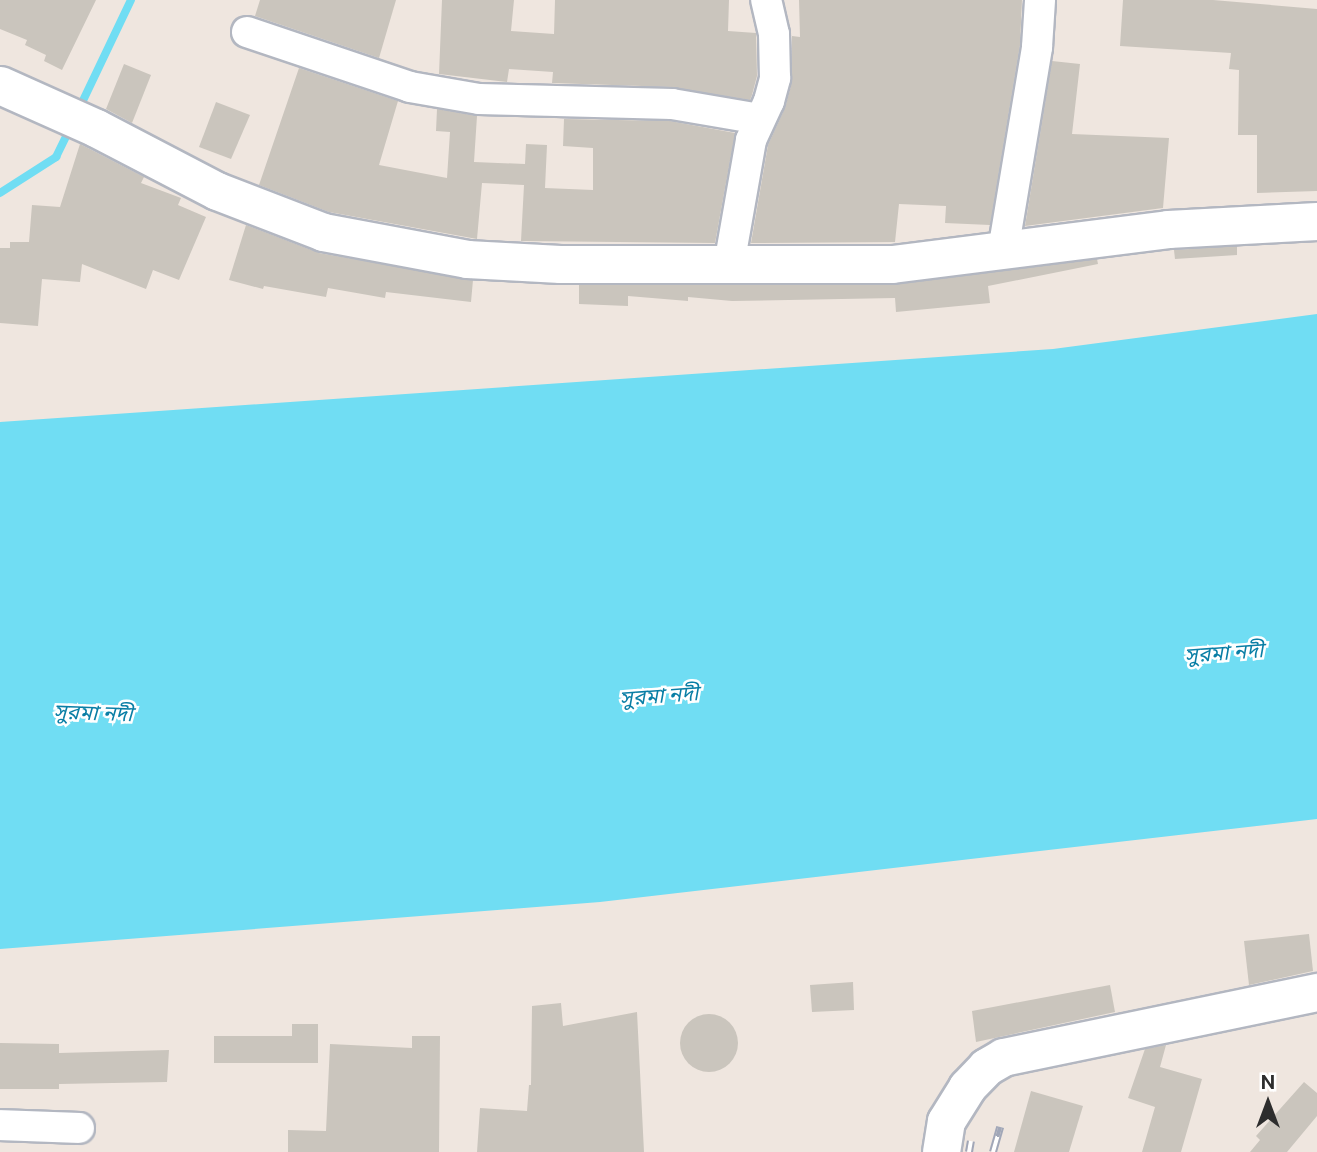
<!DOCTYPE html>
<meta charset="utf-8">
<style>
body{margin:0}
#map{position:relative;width:1317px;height:1152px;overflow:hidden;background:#efe6df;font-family:"Public Sans","Noto Sans Bengali",sans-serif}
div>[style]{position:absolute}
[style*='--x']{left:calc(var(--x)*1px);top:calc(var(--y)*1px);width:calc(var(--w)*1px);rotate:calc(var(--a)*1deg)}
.water>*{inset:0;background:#70ddf3}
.stream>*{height:8px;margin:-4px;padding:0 4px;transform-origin:4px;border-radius:4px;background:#70ddf3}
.building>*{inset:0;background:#cac5bd}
.round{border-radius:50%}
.roads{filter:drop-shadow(2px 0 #b3b7c1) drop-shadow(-2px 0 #b3b7c1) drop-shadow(0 2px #b3b7c1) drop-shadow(0 -2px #b3b7c1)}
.minor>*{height:30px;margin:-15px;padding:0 15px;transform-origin:15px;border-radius:15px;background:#fff}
.tertiary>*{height:37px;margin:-18.5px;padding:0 18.5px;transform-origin:18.5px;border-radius:18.5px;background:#fff}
.rail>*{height:8px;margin-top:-4px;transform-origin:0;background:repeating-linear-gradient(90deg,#fff 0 16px,#a1a7b8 0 32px);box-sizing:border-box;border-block:2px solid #a1a7b8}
span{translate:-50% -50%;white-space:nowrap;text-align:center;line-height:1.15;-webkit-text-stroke:5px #fff;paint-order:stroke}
.water-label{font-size:21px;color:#097ea5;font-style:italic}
.north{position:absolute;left:1233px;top:1068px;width:70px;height:70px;-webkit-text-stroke:5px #fff;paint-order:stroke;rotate:0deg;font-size:19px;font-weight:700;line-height:28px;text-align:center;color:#2d2d2d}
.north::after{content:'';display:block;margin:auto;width:24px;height:32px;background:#2d2d2d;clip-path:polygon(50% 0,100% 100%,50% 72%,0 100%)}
</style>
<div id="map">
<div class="water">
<div style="clip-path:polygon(1317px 314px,1317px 819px,600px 902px,0 949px,0 422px,1053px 349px)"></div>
</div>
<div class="stream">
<div style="--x:78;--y:111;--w:123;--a:-64.5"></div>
<div style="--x:0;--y:193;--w:67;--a:-32.7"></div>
<div style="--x:56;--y:157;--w:34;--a:-64"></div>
</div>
<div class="building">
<div style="clip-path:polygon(0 0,96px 0,62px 70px,44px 61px,46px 55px,25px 45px,27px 40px,0 29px)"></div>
<div style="clip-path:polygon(260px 0,396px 0,379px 58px,255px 16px)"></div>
<div style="clip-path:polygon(442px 0,514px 0,511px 31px,554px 34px,555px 0,729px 0,728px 31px,756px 33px,757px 76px,752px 95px,750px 100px,672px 87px,552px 83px,553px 72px,509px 69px,507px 82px,439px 74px)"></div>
<div style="clip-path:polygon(799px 0,1022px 0,1020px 45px,990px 225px,945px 223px,946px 206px,899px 204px,895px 242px,751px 243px,768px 145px,785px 108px,792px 82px,792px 36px,800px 37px)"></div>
<div style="clip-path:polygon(1123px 0,1213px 0,1317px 9px,1317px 191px,1257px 193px,1257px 135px,1238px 135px,1239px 70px,1229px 69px,1231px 53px,1120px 46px)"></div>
<div style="clip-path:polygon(1052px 61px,1080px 64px,1072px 134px,1169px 138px,1163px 208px,1025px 226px)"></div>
<div style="clip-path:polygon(124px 64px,151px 75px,132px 123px,106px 109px)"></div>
<div style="clip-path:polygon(299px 68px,398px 101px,379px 165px,447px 178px,450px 132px,436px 131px,437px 109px,477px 116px,474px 162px,525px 164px,526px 144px,547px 145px,545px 188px,593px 190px,593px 148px,563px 146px,564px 119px,670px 121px,735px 133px,715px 243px,521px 241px,524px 185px,482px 183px,477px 239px,329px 212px,259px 185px)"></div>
<div style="clip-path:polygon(216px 102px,250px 115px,231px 159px,199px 147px)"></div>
<div style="clip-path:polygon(80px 144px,144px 177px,141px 183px,181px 198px,178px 205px,206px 217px,179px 280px,153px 270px,146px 289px,82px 264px,80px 282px,42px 279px,38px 326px,0 323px,0 248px,10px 248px,10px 242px,29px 242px,32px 205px,60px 207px)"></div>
<div style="clip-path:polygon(246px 225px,319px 253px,473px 280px,471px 302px,386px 292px,385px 298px,328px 288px,326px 297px,264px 286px,263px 289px,229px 280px)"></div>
<div style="clip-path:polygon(1237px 246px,1237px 255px,1175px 259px,1174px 250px)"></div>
<div style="clip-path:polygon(1097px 259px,1098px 264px,988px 286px,990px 303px,896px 312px,895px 298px,732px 301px,688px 297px,688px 301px,628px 296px,628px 306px,579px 304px,579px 285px,892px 285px)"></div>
<div style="clip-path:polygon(1309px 934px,1313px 971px,1249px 985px,1244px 941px)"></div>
<div style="clip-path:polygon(853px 982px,854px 1010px,812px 1012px,810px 985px)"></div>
<div style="clip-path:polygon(1110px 985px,1115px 1012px,976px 1042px,972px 1011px)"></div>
<div style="clip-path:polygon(561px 1003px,563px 1026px,637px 1012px,644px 1152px,477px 1152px,480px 1108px,527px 1111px,529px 1085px,531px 1085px,532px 1006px)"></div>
<div class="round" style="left:680px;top:1014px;width:58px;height:58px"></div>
<div style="clip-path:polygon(292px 1024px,318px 1024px,318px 1063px,214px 1063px,214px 1036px,292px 1036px)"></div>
<div style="clip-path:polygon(412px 1036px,440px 1036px,439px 1152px,288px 1152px,288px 1130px,326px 1131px,330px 1044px,412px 1048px)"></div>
<div style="clip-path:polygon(0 1043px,59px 1044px,59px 1053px,169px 1050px,167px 1082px,59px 1084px,59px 1089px,0 1089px)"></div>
<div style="clip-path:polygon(1166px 1045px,1160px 1067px,1202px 1079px,1181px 1152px,1142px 1152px,1155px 1107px,1128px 1098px,1145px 1049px)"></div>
<div style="clip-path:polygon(1304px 1082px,1317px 1093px,1317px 1116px,1287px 1152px,1250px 1152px,1260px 1140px,1256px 1136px)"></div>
<div style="clip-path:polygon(1031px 1091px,1083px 1106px,1069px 1152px,1014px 1152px)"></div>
</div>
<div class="roads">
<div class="minor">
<div style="--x:247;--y:32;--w:172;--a:18.6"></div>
<div style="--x:410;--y:87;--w:70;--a:9.9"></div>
<div style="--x:479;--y:99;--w:193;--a:1.5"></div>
<div style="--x:672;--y:104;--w:89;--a:9.7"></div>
<div style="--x:1003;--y:251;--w:207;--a:-80.5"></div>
<div style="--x:1037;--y:47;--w:47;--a:-86.3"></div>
<div style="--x:729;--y:265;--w:127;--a:-80"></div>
<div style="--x:751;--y:140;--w:43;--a:-65.2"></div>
<div style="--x:769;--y:101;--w:24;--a:-75"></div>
<div style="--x:775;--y:78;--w:44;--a:-91.3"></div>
<div style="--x:774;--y:34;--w:35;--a:-103"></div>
<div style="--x:0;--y:1125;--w:79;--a:2.2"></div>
</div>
<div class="tertiary">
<div style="--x:0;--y:85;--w:105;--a:24.1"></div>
<div style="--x:96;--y:128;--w:136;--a:27.5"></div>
<div style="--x:217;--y:191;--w:114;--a:21.1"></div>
<div style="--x:323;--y:232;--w:147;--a:10.6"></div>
<div style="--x:467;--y:259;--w:93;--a:3.1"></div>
<div style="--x:560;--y:264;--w:332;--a:0"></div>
<div style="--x:892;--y:264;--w:278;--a:-7.2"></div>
<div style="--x:1168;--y:229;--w:149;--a:-3.1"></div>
<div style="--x:941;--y:1152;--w:31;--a:-81"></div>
<div style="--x:946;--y:1121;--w:40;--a:-58"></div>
<div style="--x:967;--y:1087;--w:28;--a:-46"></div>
<div style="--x:986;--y:1067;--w:20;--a:-30"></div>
<div style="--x:1003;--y:1057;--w:321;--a:-11.7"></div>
</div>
</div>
<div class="rail">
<div style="--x:969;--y:1152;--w:11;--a:-80"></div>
<div style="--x:993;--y:1152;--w:26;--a:-74"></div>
</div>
<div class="water-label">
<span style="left:1224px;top:653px;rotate:-4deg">সুরমা নদী</span>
<span style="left:659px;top:696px;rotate:-4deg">সুরমা নদী</span>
<span style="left:93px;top:713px;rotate:2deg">সুরমা নদী</span>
</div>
<div class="north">N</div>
</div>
